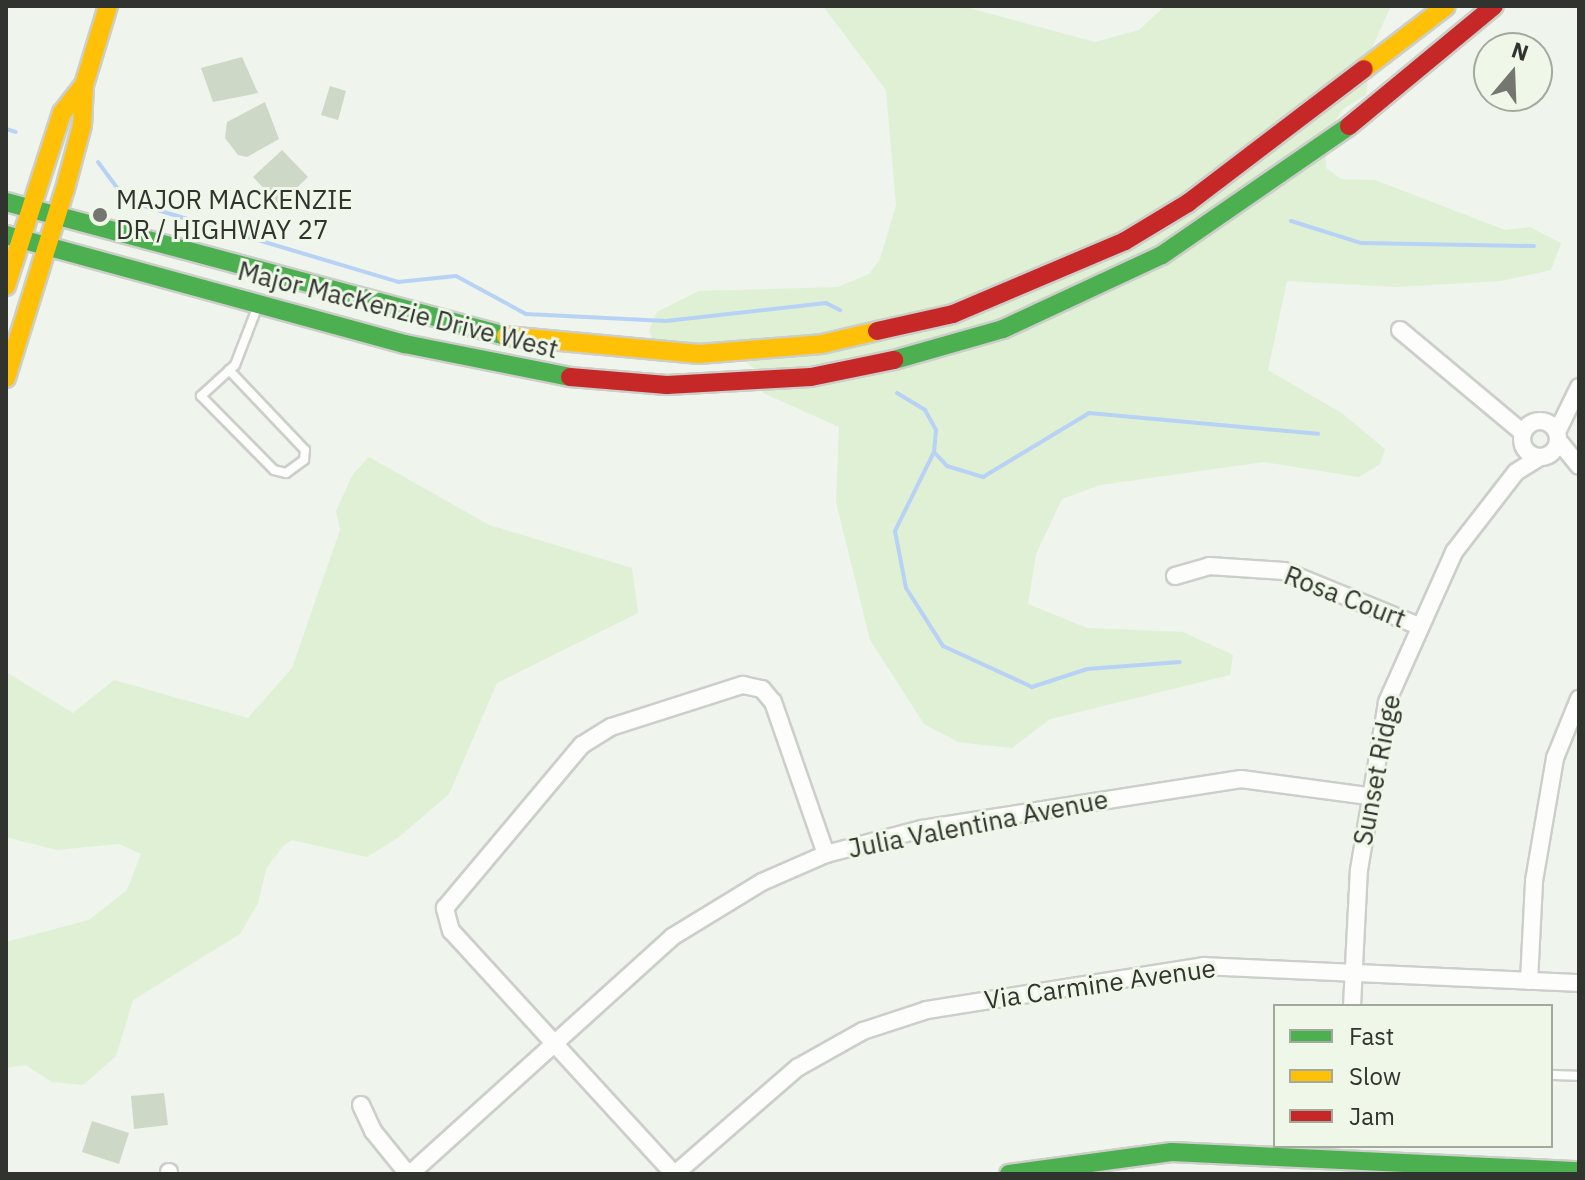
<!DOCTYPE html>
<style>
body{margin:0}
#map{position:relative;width:1585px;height:1180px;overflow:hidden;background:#eff4ec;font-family:"IBM Plex Sans",sans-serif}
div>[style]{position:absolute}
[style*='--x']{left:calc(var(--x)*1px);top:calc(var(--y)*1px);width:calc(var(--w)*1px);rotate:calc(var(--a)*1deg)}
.green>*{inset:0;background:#dff0d4}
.stream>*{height:4px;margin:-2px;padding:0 2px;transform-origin:2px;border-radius:2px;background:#b8d2f6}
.building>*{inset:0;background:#ced8c7}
.roads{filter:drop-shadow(2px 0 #cccfc9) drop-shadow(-2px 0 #cccfc9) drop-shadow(0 2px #cccfc9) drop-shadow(0 -2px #cccfc9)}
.lane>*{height:8px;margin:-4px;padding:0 4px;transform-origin:4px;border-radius:4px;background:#fdfdfc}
.street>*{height:16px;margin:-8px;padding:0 8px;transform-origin:8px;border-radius:8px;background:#fdfdfc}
.street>.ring{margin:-8px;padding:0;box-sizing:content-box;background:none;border:16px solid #fdfdfc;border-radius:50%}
.fast>*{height:18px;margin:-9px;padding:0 9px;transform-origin:9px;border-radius:9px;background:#4caf50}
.slow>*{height:18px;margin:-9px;padding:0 9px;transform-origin:9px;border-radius:9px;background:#ffc107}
.jam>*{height:18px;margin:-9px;padding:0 9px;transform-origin:9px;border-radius:9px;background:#c62828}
.dots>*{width:22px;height:22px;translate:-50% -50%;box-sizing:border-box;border:4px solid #eef7e8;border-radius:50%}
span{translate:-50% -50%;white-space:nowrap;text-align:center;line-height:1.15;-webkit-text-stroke:6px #eef7e8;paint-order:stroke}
.poi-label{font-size:26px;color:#30332e}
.left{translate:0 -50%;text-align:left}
.street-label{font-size:26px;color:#30332e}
.frame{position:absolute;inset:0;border:8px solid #30332e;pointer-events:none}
.legend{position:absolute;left:1273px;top:1004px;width:280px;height:144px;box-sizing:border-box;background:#eef7e8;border:2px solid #a2a99e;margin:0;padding:10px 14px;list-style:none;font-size:24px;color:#30332e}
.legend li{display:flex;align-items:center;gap:16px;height:40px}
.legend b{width:40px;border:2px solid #a2a99e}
.north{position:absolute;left:1473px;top:32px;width:80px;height:80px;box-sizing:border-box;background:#eef7e8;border:2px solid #a2a99e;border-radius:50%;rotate:19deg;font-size:22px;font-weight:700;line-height:32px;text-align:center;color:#30332e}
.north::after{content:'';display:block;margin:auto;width:28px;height:36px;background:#737770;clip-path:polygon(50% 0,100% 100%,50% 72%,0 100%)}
</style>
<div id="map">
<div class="green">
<div style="clip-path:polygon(823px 6px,961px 6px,1095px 42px,1139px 30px,1165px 6px,1391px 6px,1372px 48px,1366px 95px,1343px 109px,1324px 138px,1326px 168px,1341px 179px,1375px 180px,1505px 230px,1530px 227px,1561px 243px,1551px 270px,1501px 281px,1396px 287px,1287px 281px,1268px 370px,1343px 414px,1385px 449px,1380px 464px,1359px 477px,1264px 462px,1100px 485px,1062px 499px,1036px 554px,1028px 604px,1087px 628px,1183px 632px,1233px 655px,1230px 675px,1050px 719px,1012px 748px,958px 742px,924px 724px,870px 640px,836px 502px,839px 427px,763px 393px,759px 373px,742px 358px,654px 342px,649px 331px,657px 312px,699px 291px,838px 287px,869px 274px,880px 259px,896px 205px,886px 90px)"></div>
<div style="clip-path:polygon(369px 457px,489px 525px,632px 568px,638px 613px,497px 683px,449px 794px,399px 837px,367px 857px,292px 840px,283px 846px,266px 869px,258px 903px,240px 934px,133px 1000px,116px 1056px,83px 1085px,52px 1082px,26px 1065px,6px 1068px,6px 942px,89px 920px,127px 890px,141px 854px,119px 844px,57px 850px,6px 837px,6px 672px,73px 713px,114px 680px,248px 718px,292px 668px,340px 530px,336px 511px,353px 474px)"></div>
</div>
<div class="stream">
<div style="--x:6;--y:129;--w:10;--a:17"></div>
<div style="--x:98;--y:162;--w:49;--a:53.4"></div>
<div style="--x:127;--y:201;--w:283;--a:16.6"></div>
<div style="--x:398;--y:282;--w:58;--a:-5.9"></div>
<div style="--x:456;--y:276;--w:80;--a:28.5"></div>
<div style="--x:526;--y:314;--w:140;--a:2.9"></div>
<div style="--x:666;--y:321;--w:161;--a:-6.4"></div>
<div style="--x:826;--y:303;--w:16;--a:27"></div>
<div style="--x:1291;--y:221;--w:73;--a:17.4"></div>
<div style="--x:1361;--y:243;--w:173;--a:1"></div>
<div style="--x:897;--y:393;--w:33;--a:31"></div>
<div style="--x:925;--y:410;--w:23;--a:61"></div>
<div style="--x:936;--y:430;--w:22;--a:95"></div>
<div style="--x:934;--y:452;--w:88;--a:116.3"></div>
<div style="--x:895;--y:531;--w:58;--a:79.1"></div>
<div style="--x:906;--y:588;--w:69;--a:57.5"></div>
<div style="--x:943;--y:646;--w:98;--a:24.7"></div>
<div style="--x:1032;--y:687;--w:58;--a:-18.1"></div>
<div style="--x:1087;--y:669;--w:93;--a:-4.3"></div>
<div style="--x:934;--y:452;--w:19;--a:47"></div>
<div style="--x:947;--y:466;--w:38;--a:17"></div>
<div style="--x:983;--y:477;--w:124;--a:-31.1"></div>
<div style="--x:1089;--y:413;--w:230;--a:5.2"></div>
</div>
<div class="building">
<div style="clip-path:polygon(242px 57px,258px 93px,213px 102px,201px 68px)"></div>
<div style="clip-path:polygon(330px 86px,346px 91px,338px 120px,321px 115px)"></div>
<div style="clip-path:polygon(265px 102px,279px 139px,247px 157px,238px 155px,225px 138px,227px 122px)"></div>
<div style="clip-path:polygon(282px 150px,308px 177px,279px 205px,253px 177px)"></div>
<div style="clip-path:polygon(164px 1093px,168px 1125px,134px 1129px,131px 1096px)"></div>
<div style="clip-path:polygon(92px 1121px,129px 1133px,119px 1164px,82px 1152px)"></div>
</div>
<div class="roads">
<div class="lane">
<div style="--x:229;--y:370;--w:110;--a:46.5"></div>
<div style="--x:305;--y:450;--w:10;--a:96"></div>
<div style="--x:304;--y:460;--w:22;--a:144"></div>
<div style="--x:286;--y:473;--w:12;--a:-166"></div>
<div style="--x:274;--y:470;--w:104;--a:-134.6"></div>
<div style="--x:201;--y:396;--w:46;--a:-42.4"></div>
<div style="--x:235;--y:365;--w:61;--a:-68.9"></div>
<div style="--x:1551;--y:1075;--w:28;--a:2"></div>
</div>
<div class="street">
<div style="--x:1400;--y:330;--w:160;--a:39.9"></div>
<div class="ring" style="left:1522px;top:421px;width:20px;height:20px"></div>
<div style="--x:1557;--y:432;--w:50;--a:-63.9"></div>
<div style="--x:1558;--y:440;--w:33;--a:51"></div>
<div style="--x:1175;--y:576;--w:35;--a:-16"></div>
<div style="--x:1209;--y:566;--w:75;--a:3.8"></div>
<div style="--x:1284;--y:571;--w:146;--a:22.2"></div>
<div style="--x:1529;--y:981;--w:100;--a:-87.1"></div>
<div style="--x:1534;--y:881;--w:125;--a:-80.3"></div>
<div style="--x:1555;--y:758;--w:64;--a:-67.9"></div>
<div style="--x:1352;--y:1006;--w:136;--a:-87.1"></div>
<div style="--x:1359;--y:870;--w:170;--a:-80.5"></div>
<div style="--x:1387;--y:702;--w:164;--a:-65.9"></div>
<div style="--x:1454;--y:552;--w:101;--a:-52.2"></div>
<div style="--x:1516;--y:472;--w:28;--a:-32"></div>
<div style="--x:361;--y:1105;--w:29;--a:65"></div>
<div style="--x:373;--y:1131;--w:55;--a:50.9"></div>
<div style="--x:169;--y:1174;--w:2;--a:-90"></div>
<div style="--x:410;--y:1174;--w:353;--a:-42.1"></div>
<div style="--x:672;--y:937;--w:105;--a:-31.4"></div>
<div style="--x:762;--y:882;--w:70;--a:-23.6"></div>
<div style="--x:826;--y:854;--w:99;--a:-14.6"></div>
<div style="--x:922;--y:829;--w:323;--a:-8.9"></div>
<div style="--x:1241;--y:779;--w:129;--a:7.6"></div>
<div style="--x:674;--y:1174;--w:330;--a:-132.5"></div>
<div style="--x:451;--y:931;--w:24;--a:-105"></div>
<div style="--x:445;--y:908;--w:213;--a:-50"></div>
<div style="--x:582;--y:745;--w:34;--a:-32"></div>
<div style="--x:611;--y:727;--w:139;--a:-17.7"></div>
<div style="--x:743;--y:685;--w:19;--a:12"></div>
<div style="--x:762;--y:689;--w:17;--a:50"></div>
<div style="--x:773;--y:702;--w:161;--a:70.8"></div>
<div style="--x:675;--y:1174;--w:162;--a:-41"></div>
<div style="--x:797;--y:1068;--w:76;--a:-29.3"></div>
<div style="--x:863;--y:1031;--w:67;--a:-18.2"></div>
<div style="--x:927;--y:1010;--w:280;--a:-9"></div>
<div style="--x:1204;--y:966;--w:375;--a:2.6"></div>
</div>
<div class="fast">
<div style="--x:6;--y:202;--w:518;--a:15"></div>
<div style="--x:6;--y:235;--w:414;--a:15.3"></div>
<div style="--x:405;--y:344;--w:168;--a:11.3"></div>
<div style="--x:894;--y:360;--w:113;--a:-15.9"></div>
<div style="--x:1003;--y:329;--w:175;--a:-25"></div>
<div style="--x:1162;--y:255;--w:227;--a:-34.6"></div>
<div style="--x:1009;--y:1174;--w:164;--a:-7.7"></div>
<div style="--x:1172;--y:1152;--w:407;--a:2.7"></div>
</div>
<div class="slow">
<div style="--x:1364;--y:69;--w:103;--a:-37.5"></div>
<div style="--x:6;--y:286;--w:182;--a:-72.1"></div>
<div style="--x:62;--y:113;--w:36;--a:-52"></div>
<div style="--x:506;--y:336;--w:194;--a:5.3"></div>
<div style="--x:699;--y:354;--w:123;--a:-4.6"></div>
<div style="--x:822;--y:344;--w:57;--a:-13.3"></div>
<div style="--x:6;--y:378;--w:198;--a:-72.7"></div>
<div style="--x:65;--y:189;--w:66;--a:-75.1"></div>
<div style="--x:82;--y:125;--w:40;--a:-87.1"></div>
<div style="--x:84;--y:85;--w:83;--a:-73.1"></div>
</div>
<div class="jam">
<div style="--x:1349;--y:126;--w:188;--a:-39.6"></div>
<div style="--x:877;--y:331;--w:78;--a:-12.6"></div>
<div style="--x:953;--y:314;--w:187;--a:-23"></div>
<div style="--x:1125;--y:241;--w:74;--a:-31.1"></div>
<div style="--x:1188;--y:203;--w:221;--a:-37.3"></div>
<div style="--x:570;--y:377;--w:97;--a:4.7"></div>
<div style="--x:667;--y:385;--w:144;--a:-3.2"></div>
<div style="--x:811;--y:377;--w:85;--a:-11.6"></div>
</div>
</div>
<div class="dots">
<div style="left:100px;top:215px;background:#737770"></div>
</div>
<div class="poi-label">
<span class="left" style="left:116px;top:215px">MAJOR MACKENZIE<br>DR / HIGHWAY 27</span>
</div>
<div class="street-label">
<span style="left:398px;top:310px;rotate:14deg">Major MacKenzie Drive West</span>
<span style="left:1345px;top:597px;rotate:21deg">Rosa Court</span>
<span style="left:1377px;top:770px;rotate:-79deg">Sunset Ridge</span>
<span style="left:978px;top:824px;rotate:-11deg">Julia Valentina Avenue</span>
<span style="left:1100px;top:984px;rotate:-8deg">Via Carmine Avenue</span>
</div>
<div class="frame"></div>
<ul class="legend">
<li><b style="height:10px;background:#4caf50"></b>Fast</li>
<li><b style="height:10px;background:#ffc107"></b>Slow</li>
<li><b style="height:10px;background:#c62828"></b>Jam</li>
</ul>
<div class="north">N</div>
</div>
